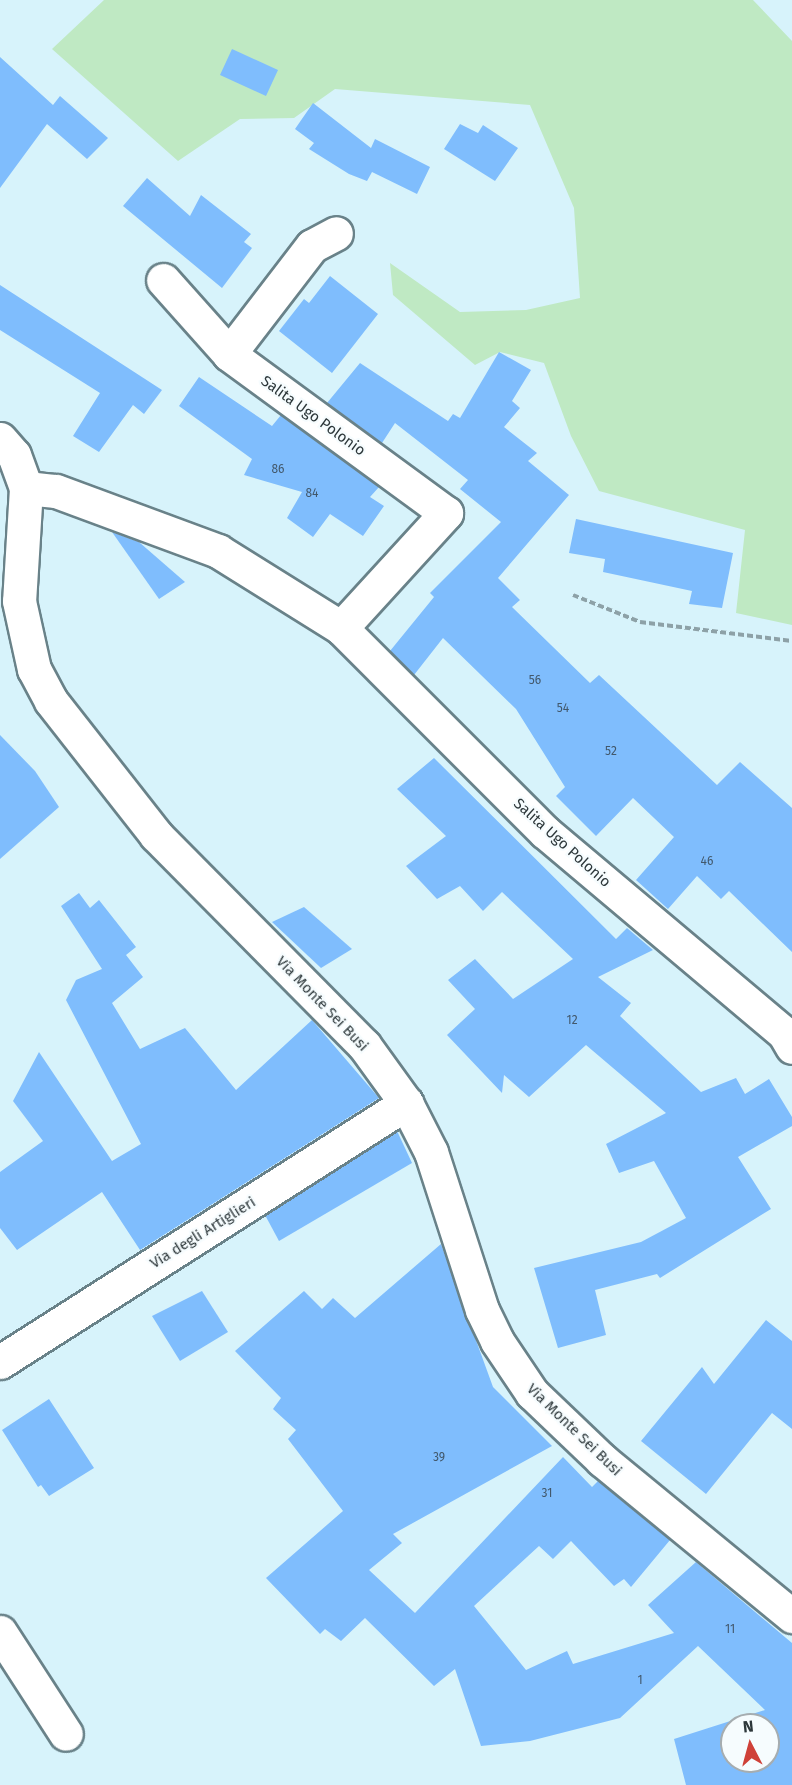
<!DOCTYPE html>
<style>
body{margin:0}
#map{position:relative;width:792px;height:1785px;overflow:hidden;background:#d7f3fb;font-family:"Fira Sans",sans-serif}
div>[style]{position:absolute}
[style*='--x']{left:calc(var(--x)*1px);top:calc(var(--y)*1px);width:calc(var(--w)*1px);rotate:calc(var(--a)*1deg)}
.green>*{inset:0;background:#bfe9c3}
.building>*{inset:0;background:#7fbdfd}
.path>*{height:4px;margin-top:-2px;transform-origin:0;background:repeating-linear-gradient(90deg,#8da1a7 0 6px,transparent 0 9px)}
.roads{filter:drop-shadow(2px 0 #698289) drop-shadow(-2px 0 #698289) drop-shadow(0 2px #698289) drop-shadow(0 -2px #698289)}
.minor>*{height:33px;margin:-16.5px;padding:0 16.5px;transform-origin:16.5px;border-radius:16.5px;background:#fff}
span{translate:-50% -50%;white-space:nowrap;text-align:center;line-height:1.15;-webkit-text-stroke:4.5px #f6fcfe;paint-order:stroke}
.number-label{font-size:12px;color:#42586b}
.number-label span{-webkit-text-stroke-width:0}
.street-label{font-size:15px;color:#2d373a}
.north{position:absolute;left:720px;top:1713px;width:60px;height:60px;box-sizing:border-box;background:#f6fcfe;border:2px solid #a6adb0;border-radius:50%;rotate:354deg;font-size:16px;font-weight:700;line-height:24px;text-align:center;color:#2d373a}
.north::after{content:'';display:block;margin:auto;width:21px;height:27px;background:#cf4139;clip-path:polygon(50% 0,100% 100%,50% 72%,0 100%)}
</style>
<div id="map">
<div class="green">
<div style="clip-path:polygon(104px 0,753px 0,792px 41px,792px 625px,736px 613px,745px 530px,599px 491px,571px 436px,544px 363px,500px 352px,475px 365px,393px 295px,390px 263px,460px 312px,526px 310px,580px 298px,574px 208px,530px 105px,335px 89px,294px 118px,240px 119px,178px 161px,52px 49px)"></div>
</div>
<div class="building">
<div style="clip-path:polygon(232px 49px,278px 70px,266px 96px,220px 75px)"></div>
<div style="clip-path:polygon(0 57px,53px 105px,60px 96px,108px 138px,87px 159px,47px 124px,0 188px)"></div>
<div style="clip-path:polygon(313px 103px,371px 148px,375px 139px,430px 167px,417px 194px,372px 172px,367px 181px,349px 174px,309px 149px,314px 143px,295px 129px)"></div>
<div style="clip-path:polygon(460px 124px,478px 133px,483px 125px,518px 148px,495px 181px,444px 149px)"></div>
<div style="clip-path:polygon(147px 178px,190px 216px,201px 195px,251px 234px,244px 242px,252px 248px,222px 288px,123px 206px)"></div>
<div style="clip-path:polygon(330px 276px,378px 314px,332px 373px,279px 331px,304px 299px,309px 303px)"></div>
<div style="clip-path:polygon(0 285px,162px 390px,144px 414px,133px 405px,99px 452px,73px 436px,100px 393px,0 330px)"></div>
<div style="clip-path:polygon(499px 352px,531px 370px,512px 401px,520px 408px,504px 427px,537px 453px,528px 461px,569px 495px,498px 578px,520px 600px,512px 607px,590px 683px,599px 675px,717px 785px,740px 762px,792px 808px,792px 952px,729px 891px,721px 899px,697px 876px,668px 909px,636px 880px,674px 837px,633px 798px,596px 836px,556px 796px,565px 787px,516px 709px,443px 638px,414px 675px,390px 651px,434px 597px,430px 593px,501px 522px,460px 489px,468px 480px,395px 423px,382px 443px,327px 403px,360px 363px,448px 421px,453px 414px,460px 418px)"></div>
<div style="clip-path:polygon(199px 377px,272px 426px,281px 415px,379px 487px,370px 497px,384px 506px,363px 536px,330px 514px,313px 537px,287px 518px,302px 492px,244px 475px,252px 459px,179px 406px)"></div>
<div style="clip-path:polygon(576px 519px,733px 553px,722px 608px,689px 604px,692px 591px,603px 572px,605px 559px,569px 553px)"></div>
<div style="clip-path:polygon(112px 532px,139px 542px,185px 582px,159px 599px)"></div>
<div style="clip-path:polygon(0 735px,35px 771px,59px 807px,0 859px)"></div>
<div style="clip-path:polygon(434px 758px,616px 939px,627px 928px,653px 950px,598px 977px,631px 1003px,620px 1016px,701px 1092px,736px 1078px,745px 1094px,769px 1079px,792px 1117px,792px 1126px,738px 1157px,771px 1209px,660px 1278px,657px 1274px,595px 1290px,606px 1335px,558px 1348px,534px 1268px,641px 1242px,686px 1218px,654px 1161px,619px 1173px,606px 1144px,666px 1113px,586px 1045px,529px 1097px,504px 1075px,502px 1093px,447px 1035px,475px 1009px,448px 980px,475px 959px,513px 999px,573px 959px,502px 892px,483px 911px,460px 886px,437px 899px,406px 866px,446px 836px,397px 789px)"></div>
<div style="clip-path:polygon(79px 893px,90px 908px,99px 900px,136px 947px,126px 955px,143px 977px,112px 1003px,140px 1049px,185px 1028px,236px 1090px,312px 1020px,379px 1098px,140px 1250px,102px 1192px,17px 1250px,0 1228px,0 1172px,43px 1141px,13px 1101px,39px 1052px,112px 1161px,141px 1144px,66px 1000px,76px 980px,102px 969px,61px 906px)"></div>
<div style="clip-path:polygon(304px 907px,352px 949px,321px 968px,272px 922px)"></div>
<div style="clip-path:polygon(397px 1131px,412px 1163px,279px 1241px,265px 1215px)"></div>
<div style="clip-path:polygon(evenodd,441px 1244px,493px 1387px,552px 1446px,393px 1534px,402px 1543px,369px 1570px,415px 1613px,563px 1457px,592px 1487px,598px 1481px,670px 1540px,631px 1587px,624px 1579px,614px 1586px,571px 1541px,553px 1559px,539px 1546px,474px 1606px,526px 1670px,567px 1651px,573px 1664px,674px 1633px,648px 1605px,696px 1562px,792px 1643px,792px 1785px,686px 1785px,674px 1739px,765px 1710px,698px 1646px,620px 1718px,530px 1741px,481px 1746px,455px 1669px,434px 1686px,365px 1618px,341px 1641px,325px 1629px,320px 1634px,266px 1578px,343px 1511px,288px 1439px,296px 1430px,273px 1409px,281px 1398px,235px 1351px,304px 1291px,322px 1309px,333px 1298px,355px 1318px,441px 1244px,732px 1725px,768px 1725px,768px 1761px,732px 1761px,732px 1725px)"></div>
<div style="clip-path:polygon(202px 1291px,228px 1332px,180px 1361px,152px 1316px)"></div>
<div style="clip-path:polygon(766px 1320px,792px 1341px,792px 1429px,772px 1413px,706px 1494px,641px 1441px,702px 1367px,714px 1384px)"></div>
<div style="clip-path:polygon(49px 1399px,94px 1468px,49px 1496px,41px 1485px,38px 1487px,2px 1430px)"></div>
</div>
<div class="path">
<div style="--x:573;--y:595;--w:72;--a:21.9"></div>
<div style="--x:640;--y:622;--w:153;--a:7.1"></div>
</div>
<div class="roads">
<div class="minor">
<div style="--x:229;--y:354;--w:136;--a:-52.5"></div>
<div style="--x:312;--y:246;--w:27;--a:-28"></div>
<div style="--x:0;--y:439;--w:21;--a:49"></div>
<div style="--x:14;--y:455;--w:35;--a:70"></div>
<div style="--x:26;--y:488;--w:113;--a:93.5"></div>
<div style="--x:19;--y:601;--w:70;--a:77.6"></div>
<div style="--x:34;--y:669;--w:36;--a:62"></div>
<div style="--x:51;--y:701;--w:170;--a:51.9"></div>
<div style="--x:156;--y:835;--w:296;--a:45.3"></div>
<div style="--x:364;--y:1045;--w:72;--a:54.1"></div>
<div style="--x:406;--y:1103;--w:55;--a:63"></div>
<div style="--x:431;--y:1152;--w:166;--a:72.1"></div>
<div style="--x:482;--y:1310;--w:34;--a:64"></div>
<div style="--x:497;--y:1341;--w:63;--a:56.1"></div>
<div style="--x:532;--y:1393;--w:97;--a:43.7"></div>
<div style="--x:602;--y:1460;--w:246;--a:39.4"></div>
<div style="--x:26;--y:488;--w:30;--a:6"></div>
<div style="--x:56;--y:491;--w:173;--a:20.3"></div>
<div style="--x:218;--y:551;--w:145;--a:32"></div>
<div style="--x:341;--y:628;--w:156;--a:-47.6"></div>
<div style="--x:446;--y:513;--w:269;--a:-143.8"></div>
<div style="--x:229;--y:354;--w:99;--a:-131.7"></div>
<div style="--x:341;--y:628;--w:288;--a:45"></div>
<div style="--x:545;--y:832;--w:312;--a:40.1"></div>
<div style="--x:784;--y:1033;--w:16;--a:60"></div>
<div style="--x:0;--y:1362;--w:482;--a:-32.5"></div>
<div style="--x:0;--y:1632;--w:121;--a:57.1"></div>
</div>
</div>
<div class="number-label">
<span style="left:278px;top:470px">86</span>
<span style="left:312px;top:494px">84</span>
<span style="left:535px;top:681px">56</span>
<span style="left:563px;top:709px">54</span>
<span style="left:611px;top:752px">52</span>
<span style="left:707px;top:862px">46</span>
<span style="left:572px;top:1021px">12</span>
<span style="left:439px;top:1458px">39</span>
<span style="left:547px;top:1494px">31</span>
<span style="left:730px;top:1630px">11</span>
<span style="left:640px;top:1681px">1</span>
</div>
<div class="street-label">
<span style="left:313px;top:416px;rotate:36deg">Salita Ugo Polonio</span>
<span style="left:562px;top:843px;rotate:42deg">Salita Ugo Polonio</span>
<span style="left:322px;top:1004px;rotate:46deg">Via Monte Sei Busi</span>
<span style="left:203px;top:1233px;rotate:-32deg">Via degli Artiglieri</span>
<span style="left:574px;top:1430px;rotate:44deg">Via Monte Sei Busi</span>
</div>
<div class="north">N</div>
</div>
